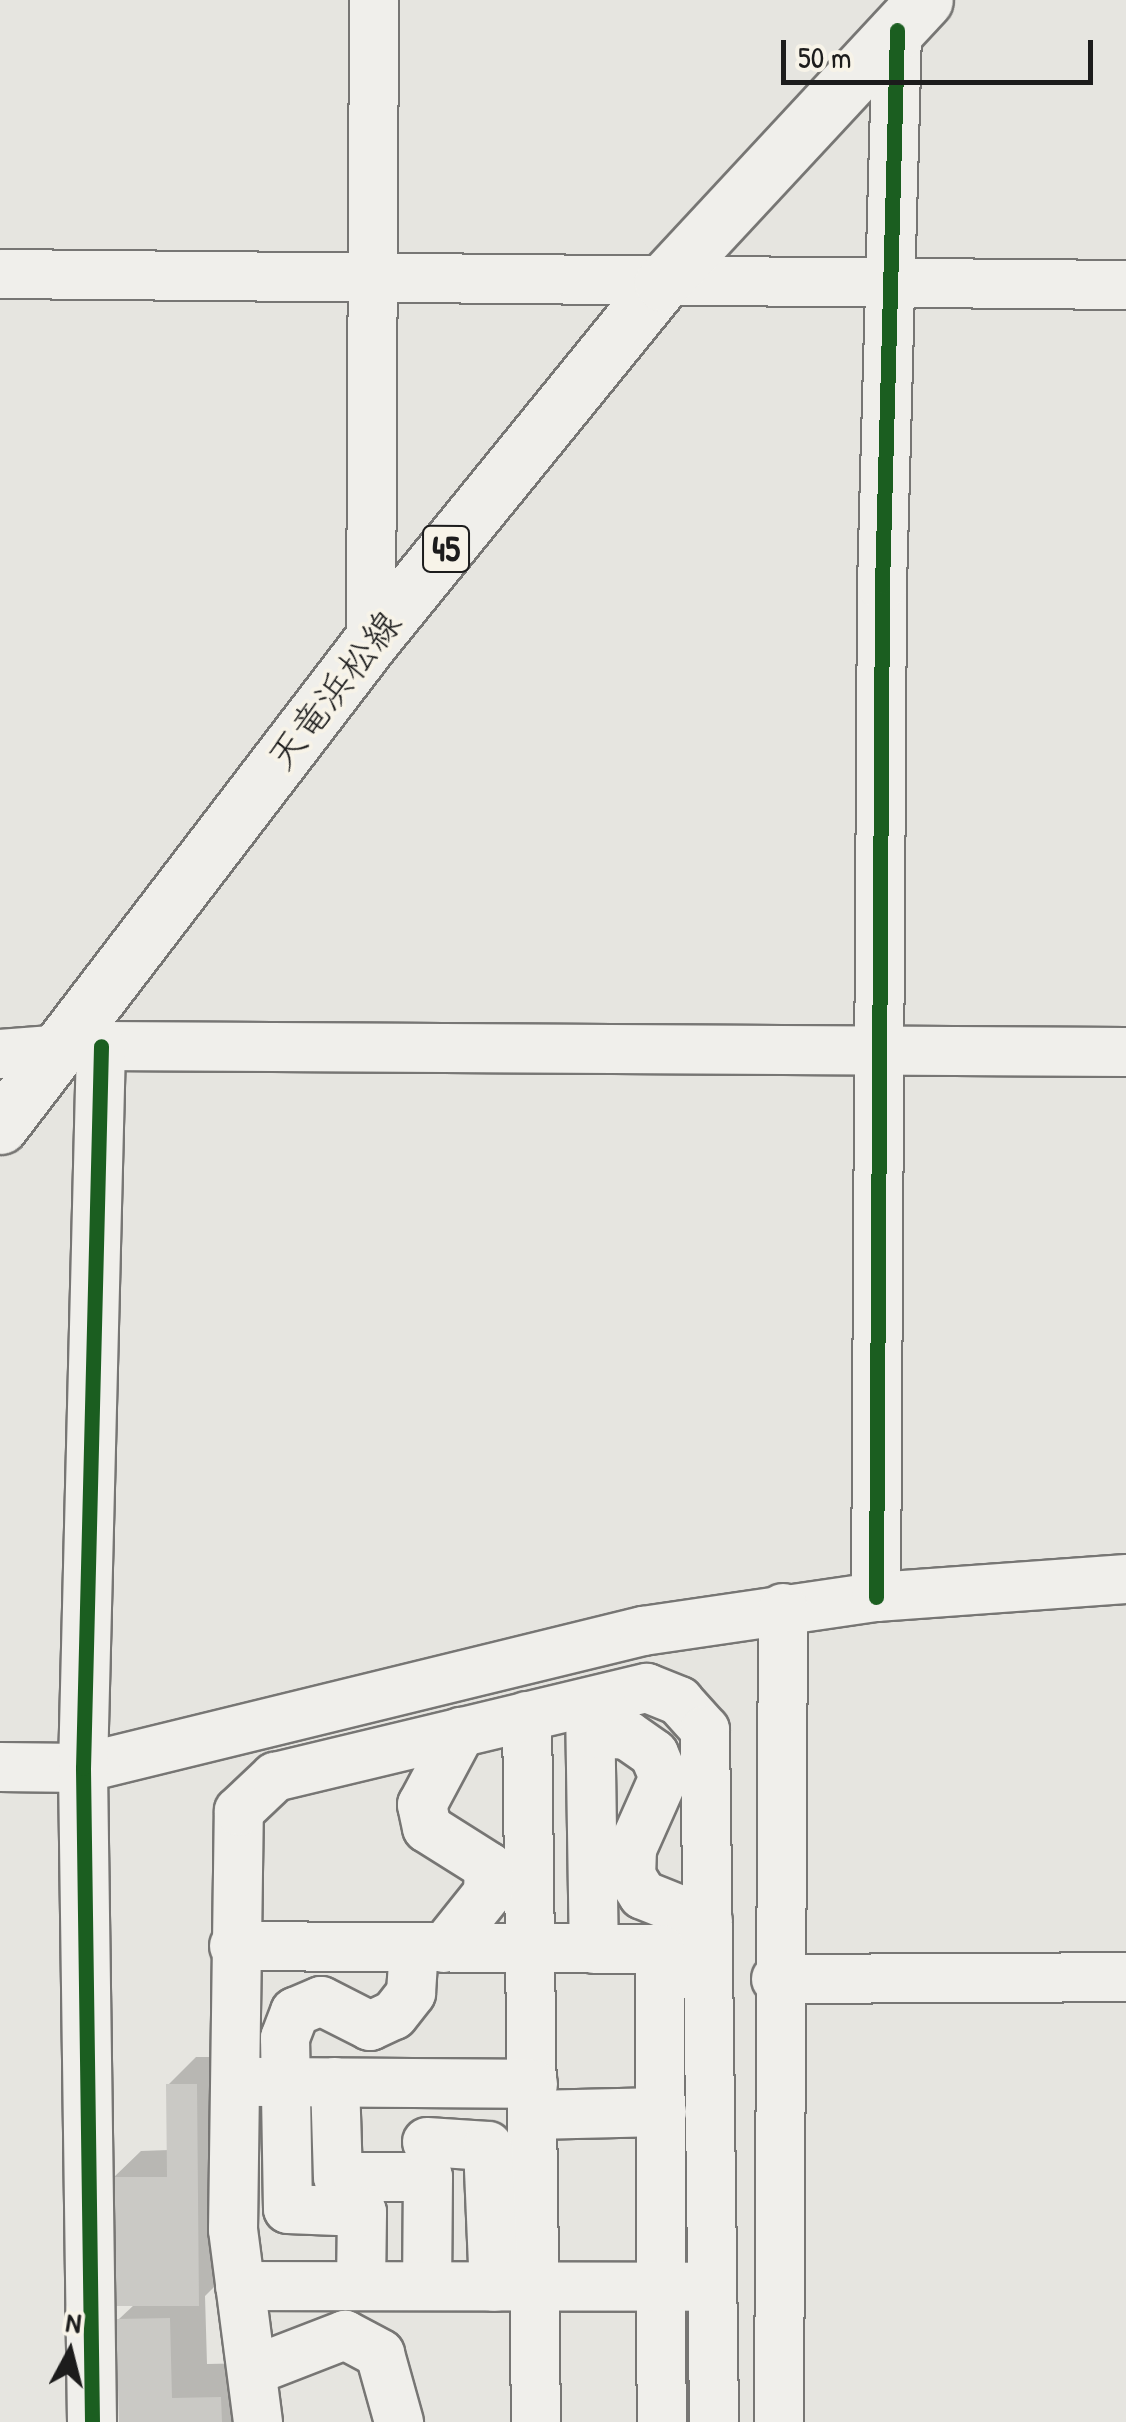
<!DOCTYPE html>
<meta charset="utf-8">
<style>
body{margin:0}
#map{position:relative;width:1126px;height:2422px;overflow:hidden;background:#e6e5e0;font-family:"Patrick Hand","Klee One",sans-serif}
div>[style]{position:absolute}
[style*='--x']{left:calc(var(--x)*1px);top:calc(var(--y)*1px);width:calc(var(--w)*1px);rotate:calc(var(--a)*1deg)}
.shadow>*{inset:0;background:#0003}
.building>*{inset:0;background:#cac9c5}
.roads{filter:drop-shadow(2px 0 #777674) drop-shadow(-2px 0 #777674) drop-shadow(0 2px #777674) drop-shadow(0 -2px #777674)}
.minor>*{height:48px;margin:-24px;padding:0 24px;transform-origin:24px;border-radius:24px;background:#f0efeb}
.major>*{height:55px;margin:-27.5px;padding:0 27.5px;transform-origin:27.5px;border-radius:27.5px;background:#f0efeb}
.cycleway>*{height:15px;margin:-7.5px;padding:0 7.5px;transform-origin:7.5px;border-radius:7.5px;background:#1b5e20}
span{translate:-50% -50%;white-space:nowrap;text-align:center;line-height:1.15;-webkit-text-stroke:8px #f7f3e8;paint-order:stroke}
.shield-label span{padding:2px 8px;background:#f7f3e8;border:2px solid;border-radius:8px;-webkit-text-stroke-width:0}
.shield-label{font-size:35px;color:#1c1c1c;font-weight:700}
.street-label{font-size:38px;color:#1c1c1c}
.north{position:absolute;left:20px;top:2302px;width:100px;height:100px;-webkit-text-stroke:8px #f7f3e8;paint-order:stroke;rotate:7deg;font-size:28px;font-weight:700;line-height:40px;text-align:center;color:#1c1c1c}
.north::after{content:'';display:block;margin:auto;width:35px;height:45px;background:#1c1c1c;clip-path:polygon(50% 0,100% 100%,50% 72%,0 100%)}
.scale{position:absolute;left:781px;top:40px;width:312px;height:45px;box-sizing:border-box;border:5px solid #1c1c1c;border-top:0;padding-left:12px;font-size:30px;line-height:35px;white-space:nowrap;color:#1c1c1c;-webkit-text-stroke:8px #f7f3e8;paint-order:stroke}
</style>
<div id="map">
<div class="shadow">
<div style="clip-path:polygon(196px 2057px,224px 2057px,226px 2275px,205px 2296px,207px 2364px,255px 2363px,257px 2422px,121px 2422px,118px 2320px,135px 2304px,113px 2178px,141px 2151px,169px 2150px,168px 2085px)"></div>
</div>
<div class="building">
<div style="clip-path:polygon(166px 2084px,197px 2084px,199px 2306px,112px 2306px,111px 2177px,167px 2177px)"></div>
<div style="clip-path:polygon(170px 2318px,172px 2398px,221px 2397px,222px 2422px,119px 2422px,116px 2319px)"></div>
</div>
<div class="roads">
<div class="minor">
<div style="--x:0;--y:274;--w:1126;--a:0.56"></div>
<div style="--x:371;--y:641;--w:641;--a:-89.73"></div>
<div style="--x:0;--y:1054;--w:101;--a:-4.5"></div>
<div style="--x:101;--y:1046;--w:1025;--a:0.34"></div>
<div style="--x:876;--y:1597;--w:1011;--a:-89.66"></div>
<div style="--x:882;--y:586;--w:556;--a:-88.45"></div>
<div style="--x:590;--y:1704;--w:245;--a:89.1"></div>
<div style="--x:527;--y:1716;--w:706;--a:89.27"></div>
<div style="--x:591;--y:1733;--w:36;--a:3"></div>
<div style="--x:627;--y:1735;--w:33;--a:35"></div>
<div style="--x:654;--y:1754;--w:25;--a:67"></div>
<div style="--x:664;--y:1777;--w:79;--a:114"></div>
<div style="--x:632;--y:1849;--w:27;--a:92"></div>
<div style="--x:631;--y:1876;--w:22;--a:58"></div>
<div style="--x:643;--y:1895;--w:70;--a:21.8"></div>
<div style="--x:0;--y:1767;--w:83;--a:0.7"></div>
<div style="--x:83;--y:1768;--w:577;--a:-13.75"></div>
<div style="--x:643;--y:1631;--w:235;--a:-8.3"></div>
<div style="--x:876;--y:1597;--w:251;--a:-4.1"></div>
<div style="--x:234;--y:1946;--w:474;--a:0.4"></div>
<div style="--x:444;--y:1948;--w:70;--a:-51.3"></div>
<div style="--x:488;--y:1893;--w:26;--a:-88"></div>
<div style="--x:489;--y:1867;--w:73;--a:-147.8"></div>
<div style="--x:427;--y:1828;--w:24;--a:-102"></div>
<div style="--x:422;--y:1805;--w:83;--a:-61.9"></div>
<div style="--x:660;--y:1949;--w:473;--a:89.8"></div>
<div style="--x:776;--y:1979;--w:350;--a:-0.3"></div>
<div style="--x:257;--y:2082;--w:276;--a:0.4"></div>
<div style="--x:335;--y:2082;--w:95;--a:88.2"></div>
<div style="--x:338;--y:2177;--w:90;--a:0"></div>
<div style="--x:428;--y:2177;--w:109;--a:90.5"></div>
<div style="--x:533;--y:2115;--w:129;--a:-1.3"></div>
<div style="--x:427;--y:2142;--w:61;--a:3.8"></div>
<div style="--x:488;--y:2146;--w:141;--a:87.6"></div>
<div style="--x:240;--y:2286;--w:452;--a:0.1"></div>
<div style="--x:361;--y:2286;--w:74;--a:-89.2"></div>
<div style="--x:362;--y:2212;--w:74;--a:-177.7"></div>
<div style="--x:288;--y:2209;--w:171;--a:-91"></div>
<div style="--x:285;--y:2038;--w:28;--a:-69"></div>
<div style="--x:295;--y:2012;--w:28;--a:-23"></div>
<div style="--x:321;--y:2001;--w:55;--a:27"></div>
<div style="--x:370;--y:2026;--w:26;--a:-25"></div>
<div style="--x:394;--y:2015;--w:28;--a:-52"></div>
<div style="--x:411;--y:1993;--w:45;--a:-86.2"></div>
<div style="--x:252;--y:2371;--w:100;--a:-21.2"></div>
<div style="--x:345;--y:2335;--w:40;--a:28"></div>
<div style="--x:380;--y:2354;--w:71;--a:74.4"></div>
<div style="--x:92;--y:2422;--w:654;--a:-90.79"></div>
<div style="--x:83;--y:1768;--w:722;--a:-88.57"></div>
<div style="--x:258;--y:2422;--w:194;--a:-97.4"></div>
<div style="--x:233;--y:2230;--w:419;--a:-89.2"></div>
<div style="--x:239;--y:1811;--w:50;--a:-43.4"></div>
<div style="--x:275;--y:1777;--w:382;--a:-13.5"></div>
<div style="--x:647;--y:1688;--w:35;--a:22"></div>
<div style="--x:679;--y:1701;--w:39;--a:48"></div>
<div style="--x:705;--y:1730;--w:692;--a:89.25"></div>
<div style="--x:779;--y:2422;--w:814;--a:-89.72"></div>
</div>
<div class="major">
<div style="--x:0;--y:1126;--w:611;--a:-52.59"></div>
<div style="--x:371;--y:641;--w:461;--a:-50.9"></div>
<div style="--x:662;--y:283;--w:386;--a:-47.1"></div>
</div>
</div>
<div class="cycleway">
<div style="--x:876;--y:1597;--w:1011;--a:-89.66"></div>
<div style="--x:882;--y:586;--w:556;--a:-88.45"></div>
<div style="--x:92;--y:2422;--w:654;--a:-90.79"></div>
<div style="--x:83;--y:1768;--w:722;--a:-88.57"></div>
</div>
<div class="shield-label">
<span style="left:446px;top:549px">45</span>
</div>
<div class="street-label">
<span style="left:334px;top:690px;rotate:-52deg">天竜浜松線</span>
</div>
<div class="north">N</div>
<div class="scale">50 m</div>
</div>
